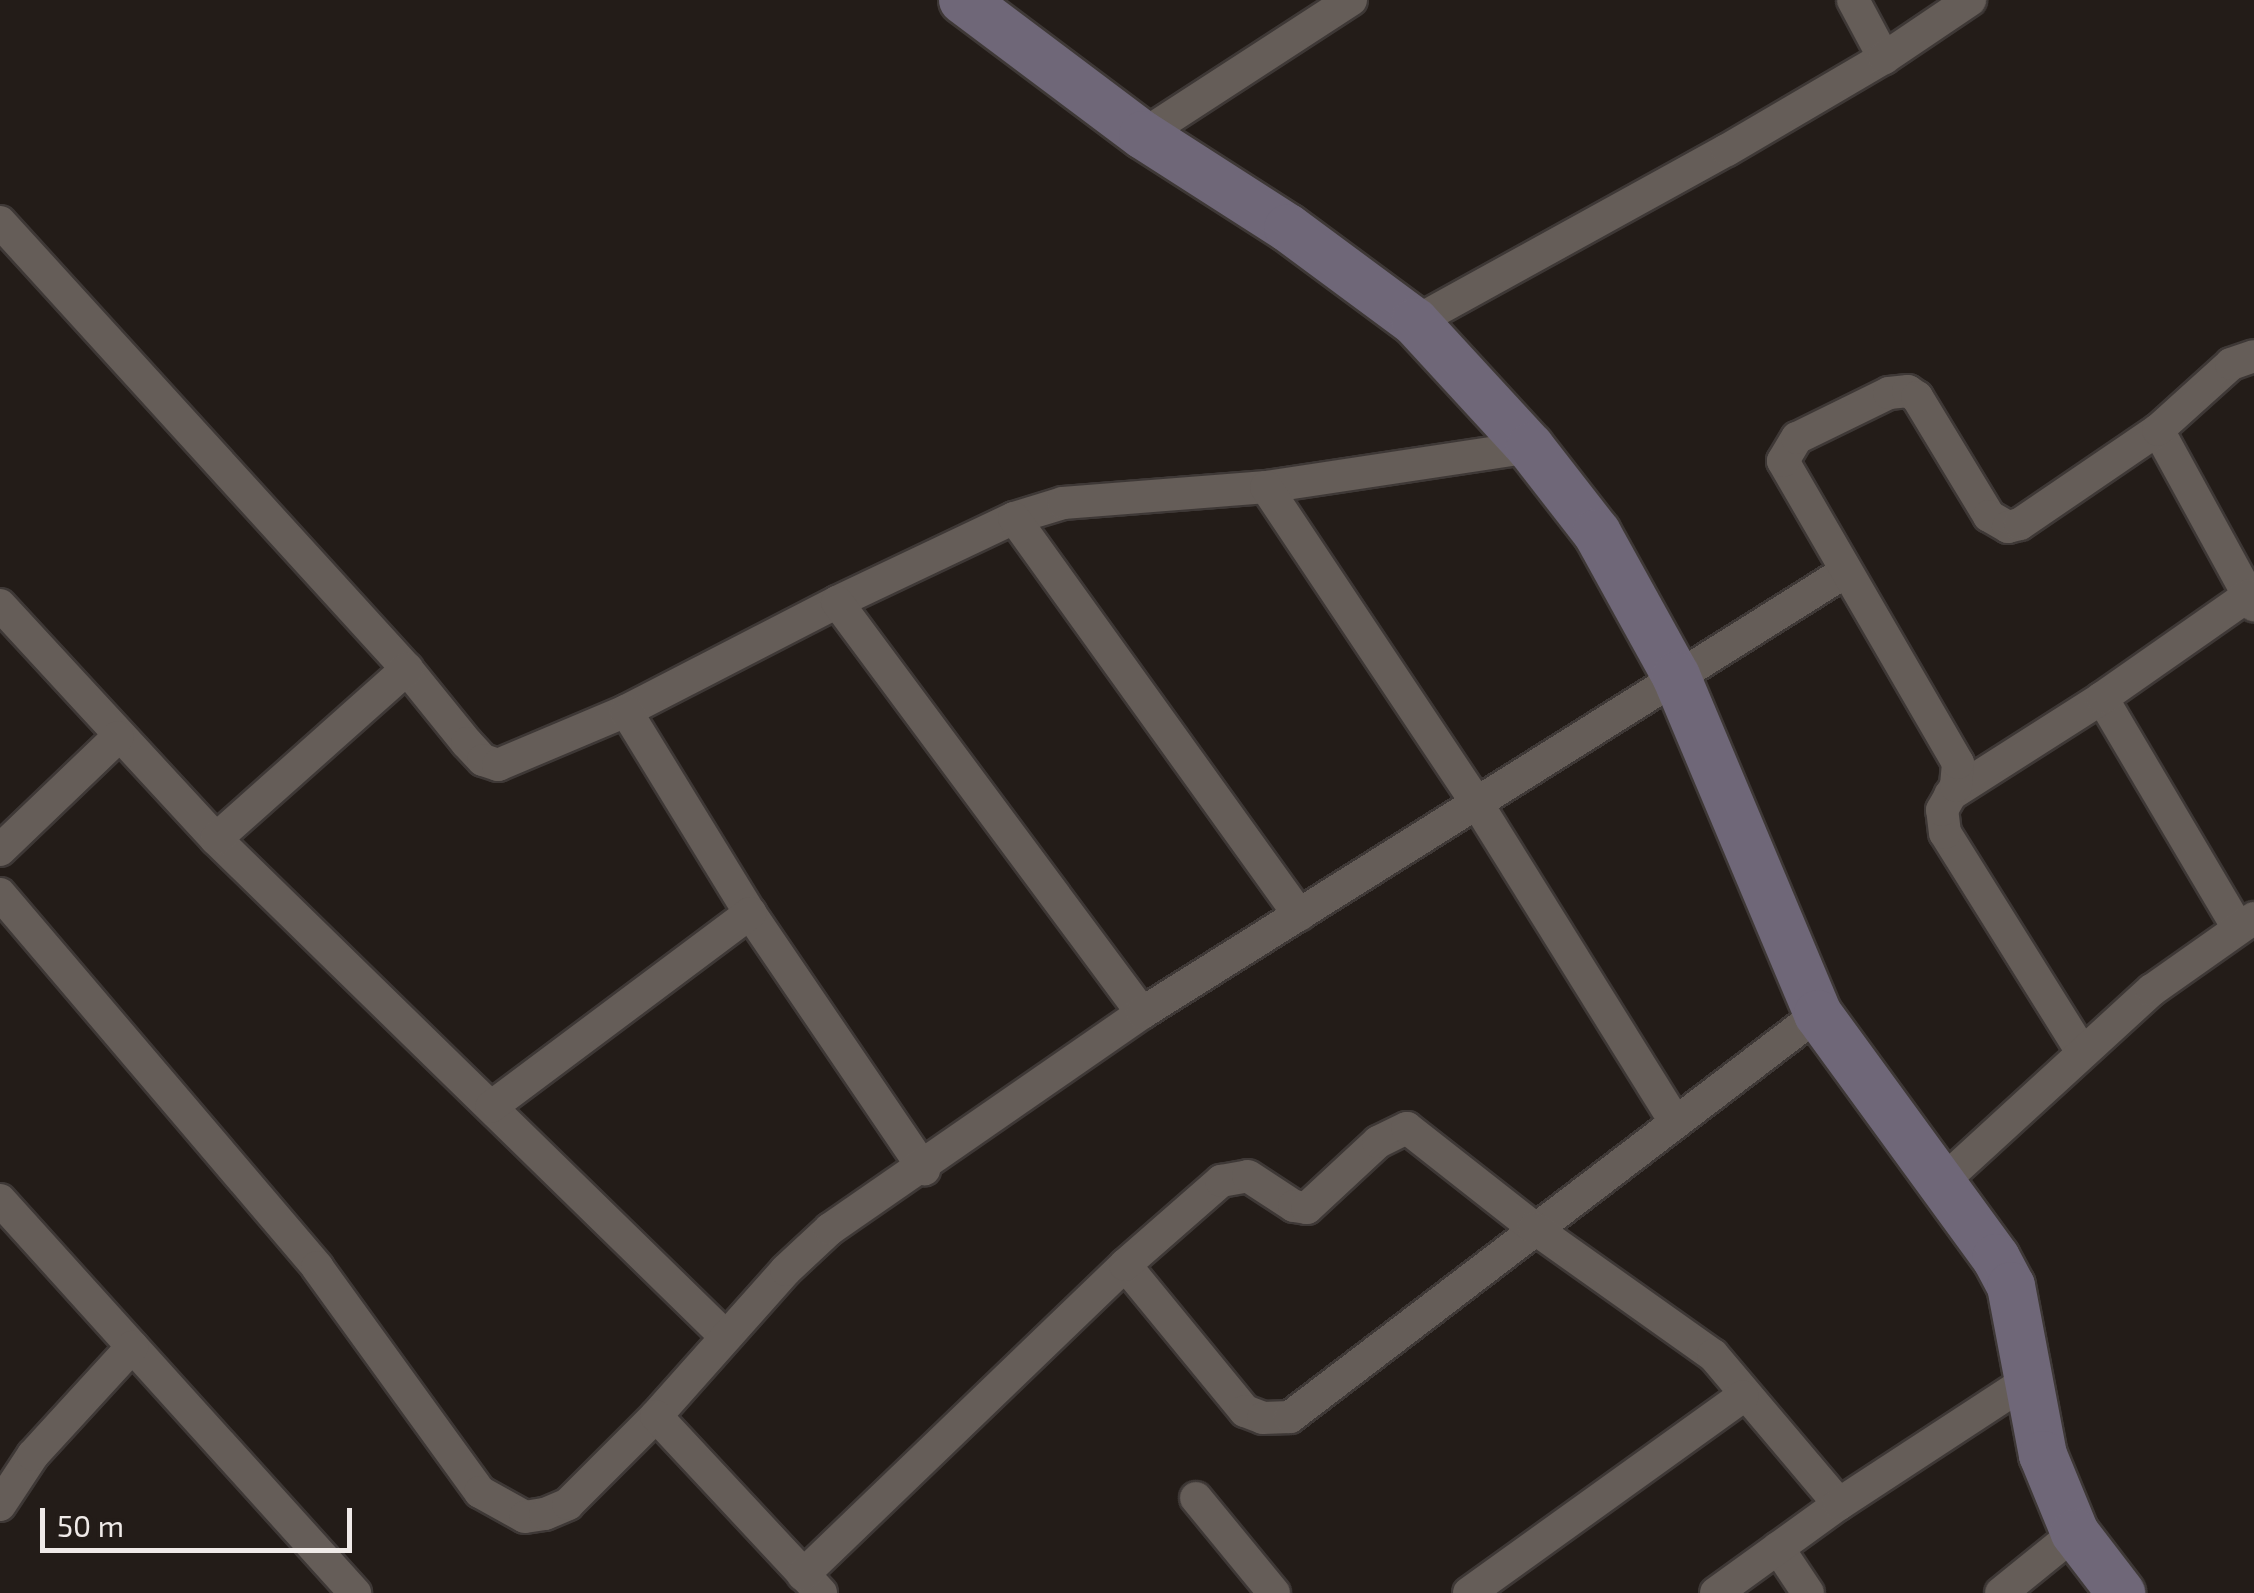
<!DOCTYPE html>
<style>
body{margin:0}
#map{position:relative;width:2254px;height:1593px;overflow:hidden;background:#231c18;font-family:"Exo 2",sans-serif}
div>[style]{position:absolute}
[style*='--x']{left:calc(var(--x)*1px);top:calc(var(--y)*1px);width:calc(var(--w)*1px);rotate:calc(var(--a)*1deg)}
.roads{filter:drop-shadow(2px 0 #3e3836) drop-shadow(-2px 0 #3e3836) drop-shadow(0 2px #3e3836) drop-shadow(0 -2px #3e3836)}
.street>*{height:32px;margin:-16px;padding:0 16px;transform-origin:16px;border-radius:16px;background:#655d58}
.secondary>*{height:48px;margin:-24px;padding:0 24px;transform-origin:24px;border-radius:24px;background:#6f6778}
span{translate:-50% -50%;white-space:nowrap;text-align:center;line-height:1.15;-webkit-text-stroke:10px #231c18;paint-order:stroke}
.scale{position:absolute;left:40px;top:1508px;width:312px;height:45px;box-sizing:border-box;border:5px solid #efeae8;border-top:0;padding-left:12px;font-size:30px;line-height:35px;white-space:nowrap;color:#efeae8;-webkit-text-stroke:8px #231c18;paint-order:stroke}
</style>
<div id="map">
<div class="roads">
<div class="street">
<div style="--x:1853;--y:0;--w:66;--a:61.9"></div>
<div style="--x:1143;--y:135;--w:248;--a:-33"></div>
<div style="--x:0;--y:222;--w:605;--a:47.68"></div>
<div style="--x:407;--y:669;--w:95;--a:51"></div>
<div style="--x:467;--y:743;--w:23;--a:47"></div>
<div style="--x:483;--y:760;--w:16;--a:18"></div>
<div style="--x:498;--y:765;--w:139;--a:-22.9"></div>
<div style="--x:626;--y:711;--w:237;--a:-27.3"></div>
<div style="--x:837;--y:602;--w:196;--a:-25.4"></div>
<div style="--x:1014;--y:518;--w:51;--a:-17"></div>
<div style="--x:1063;--y:503;--w:204;--a:-4.5"></div>
<div style="--x:1266;--y:487;--w:267;--a:-8.6"></div>
<div style="--x:1415;--y:322;--w:356;--a:-28.9"></div>
<div style="--x:1727;--y:150;--w:182;--a:-30.4"></div>
<div style="--x:1884;--y:58;--w:104;--a:-34"></div>
<div style="--x:2158;--y:430;--w:200;--a:61.3"></div>
<div style="--x:1266;--y:487;--w:382;--a:56.3"></div>
<div style="--x:1478;--y:805;--w:373;--a:58.1"></div>
<div style="--x:1014;--y:518;--w:489;--a:54.3"></div>
<div style="--x:837;--y:602;--w:512;--a:53.42"></div>
<div style="--x:0;--y:605;--w:318;--a:47.3"></div>
<div style="--x:216;--y:839;--w:711;--a:44.32"></div>
<div style="--x:2102;--y:698;--w:267;--a:59.4"></div>
<div style="--x:626;--y:711;--w:237;--a:58.5"></div>
<div style="--x:750;--y:913;--w:310;--a:55.8"></div>
<div style="--x:1950;--y:795;--w:180;--a:-32.5"></div>
<div style="--x:2102;--y:698;--w:179;--a:-35"></div>
<div style="--x:216;--y:839;--w:256;--a:-41.7"></div>
<div style="--x:0;--y:850;--w:163;--a:-43.8"></div>
<div style="--x:0;--y:894;--w:490;--a:49.6"></div>
<div style="--x:317;--y:1267;--w:278;--a:54.1"></div>
<div style="--x:480;--y:1492;--w:51;--a:29.1"></div>
<div style="--x:525;--y:1517;--w:20;--a:-9"></div>
<div style="--x:545;--y:1514;--w:25;--a:-23"></div>
<div style="--x:568;--y:1504;--w:124;--a:-45"></div>
<div style="--x:656;--y:1416;--w:195;--a:-48.3"></div>
<div style="--x:786;--y:1270;--w:60;--a:-43"></div>
<div style="--x:830;--y:1229;--w:379;--a:-34.7"></div>
<div style="--x:1142;--y:1013;--w:830;--a:-32.1"></div>
<div style="--x:2082;--y:1052;--w:258;--a:-122"></div>
<div style="--x:1945;--y:833;--w:23;--a:-97"></div>
<div style="--x:1942;--y:810;--w:28;--a:-60"></div>
<div style="--x:1956;--y:786;--w:23;--a:-85"></div>
<div style="--x:1958;--y:763;--w:349;--a:-120.1"></div>
<div style="--x:1783;--y:461;--w:27;--a:-59"></div>
<div style="--x:1797;--y:438;--w:102;--a:-26.1"></div>
<div style="--x:1889;--y:393;--w:19;--a:-6"></div>
<div style="--x:1908;--y:391;--w:11;--a:34"></div>
<div style="--x:1917;--y:397;--w:139;--a:58.8"></div>
<div style="--x:1989;--y:516;--w:22;--a:30"></div>
<div style="--x:2008;--y:527;--w:12;--a:-14"></div>
<div style="--x:2020;--y:524;--w:167;--a:-34.3"></div>
<div style="--x:2158;--y:430;--w:98;--a:-42.1"></div>
<div style="--x:2231;--y:364;--w:24;--a:-19"></div>
<div style="--x:491;--y:1107;--w:324;--a:-36.8"></div>
<div style="--x:1940;--y:1184;--w:287;--a:-42.5"></div>
<div style="--x:2152;--y:990;--w:125;--a:-35.2"></div>
<div style="--x:0;--y:1200;--w:530;--a:47.91"></div>
<div style="--x:1125;--y:1265;--w:189;--a:50.6"></div>
<div style="--x:1245;--y:1411;--w:19;--a:21"></div>
<div style="--x:1263;--y:1418;--w:27;--a:-2"></div>
<div style="--x:1290;--y:1417;--w:664;--a:-37.35"></div>
<div style="--x:656;--y:1416;--w:242;--a:47"></div>
<div style="--x:1196;--y:1498;--w:123;--a:50.6"></div>
<div style="--x:0;--y:1505;--w:60;--a:-56.6"></div>
<div style="--x:33;--y:1455;--w:147;--a:-47.5"></div>
<div style="--x:1778;--y:1548;--w:54;--a:56.3"></div>
<div style="--x:803;--y:1575;--w:447;--a:-43.9"></div>
<div style="--x:1125;--y:1265;--w:128;--a:-41.2"></div>
<div style="--x:1221;--y:1181;--w:27;--a:-10"></div>
<div style="--x:1248;--y:1176;--w:55;--a:33.1"></div>
<div style="--x:1294;--y:1206;--w:13;--a:9"></div>
<div style="--x:1307;--y:1208;--w:97;--a:-42.9"></div>
<div style="--x:1378;--y:1142;--w:32;--a:-26"></div>
<div style="--x:1407;--y:1128;--w:162;--a:38.2"></div>
<div style="--x:1534;--y:1228;--w:219;--a:35.4"></div>
<div style="--x:1713;--y:1355;--w:195;--a:49.8"></div>
<div style="--x:1469;--y:1593;--w:337;--a:-35.7"></div>
<div style="--x:1716;--y:1593;--w:152;--a:-35.9"></div>
<div style="--x:1839;--y:1504;--w:228;--a:-33.2"></div>
<div style="--x:2001;--y:1593;--w:95;--a:-39"></div>
</div>
<div class="secondary">
<div style="--x:963;--y:0;--w:225;--a:36.9"></div>
<div style="--x:1143;--y:135;--w:172;--a:32.7"></div>
<div style="--x:1288;--y:228;--w:158;--a:36.5"></div>
<div style="--x:1415;--y:322;--w:170;--a:47.4"></div>
<div style="--x:1530;--y:447;--w:109;--a:52.1"></div>
<div style="--x:1597;--y:533;--w:163;--a:61.1"></div>
<div style="--x:1676;--y:676;--w:367;--a:67.2"></div>
<div style="--x:1818;--y:1014;--w:302;--a:53.9"></div>
<div style="--x:1996;--y:1258;--w:32;--a:62"></div>
<div style="--x:2011;--y:1286;--w:172;--a:79.3"></div>
<div style="--x:2043;--y:1455;--w:84;--a:67.7"></div>
<div style="--x:2075;--y:1533;--w:76;--a:52.5"></div>
</div>
</div>
<div class="scale">50 m</div>
</div>
